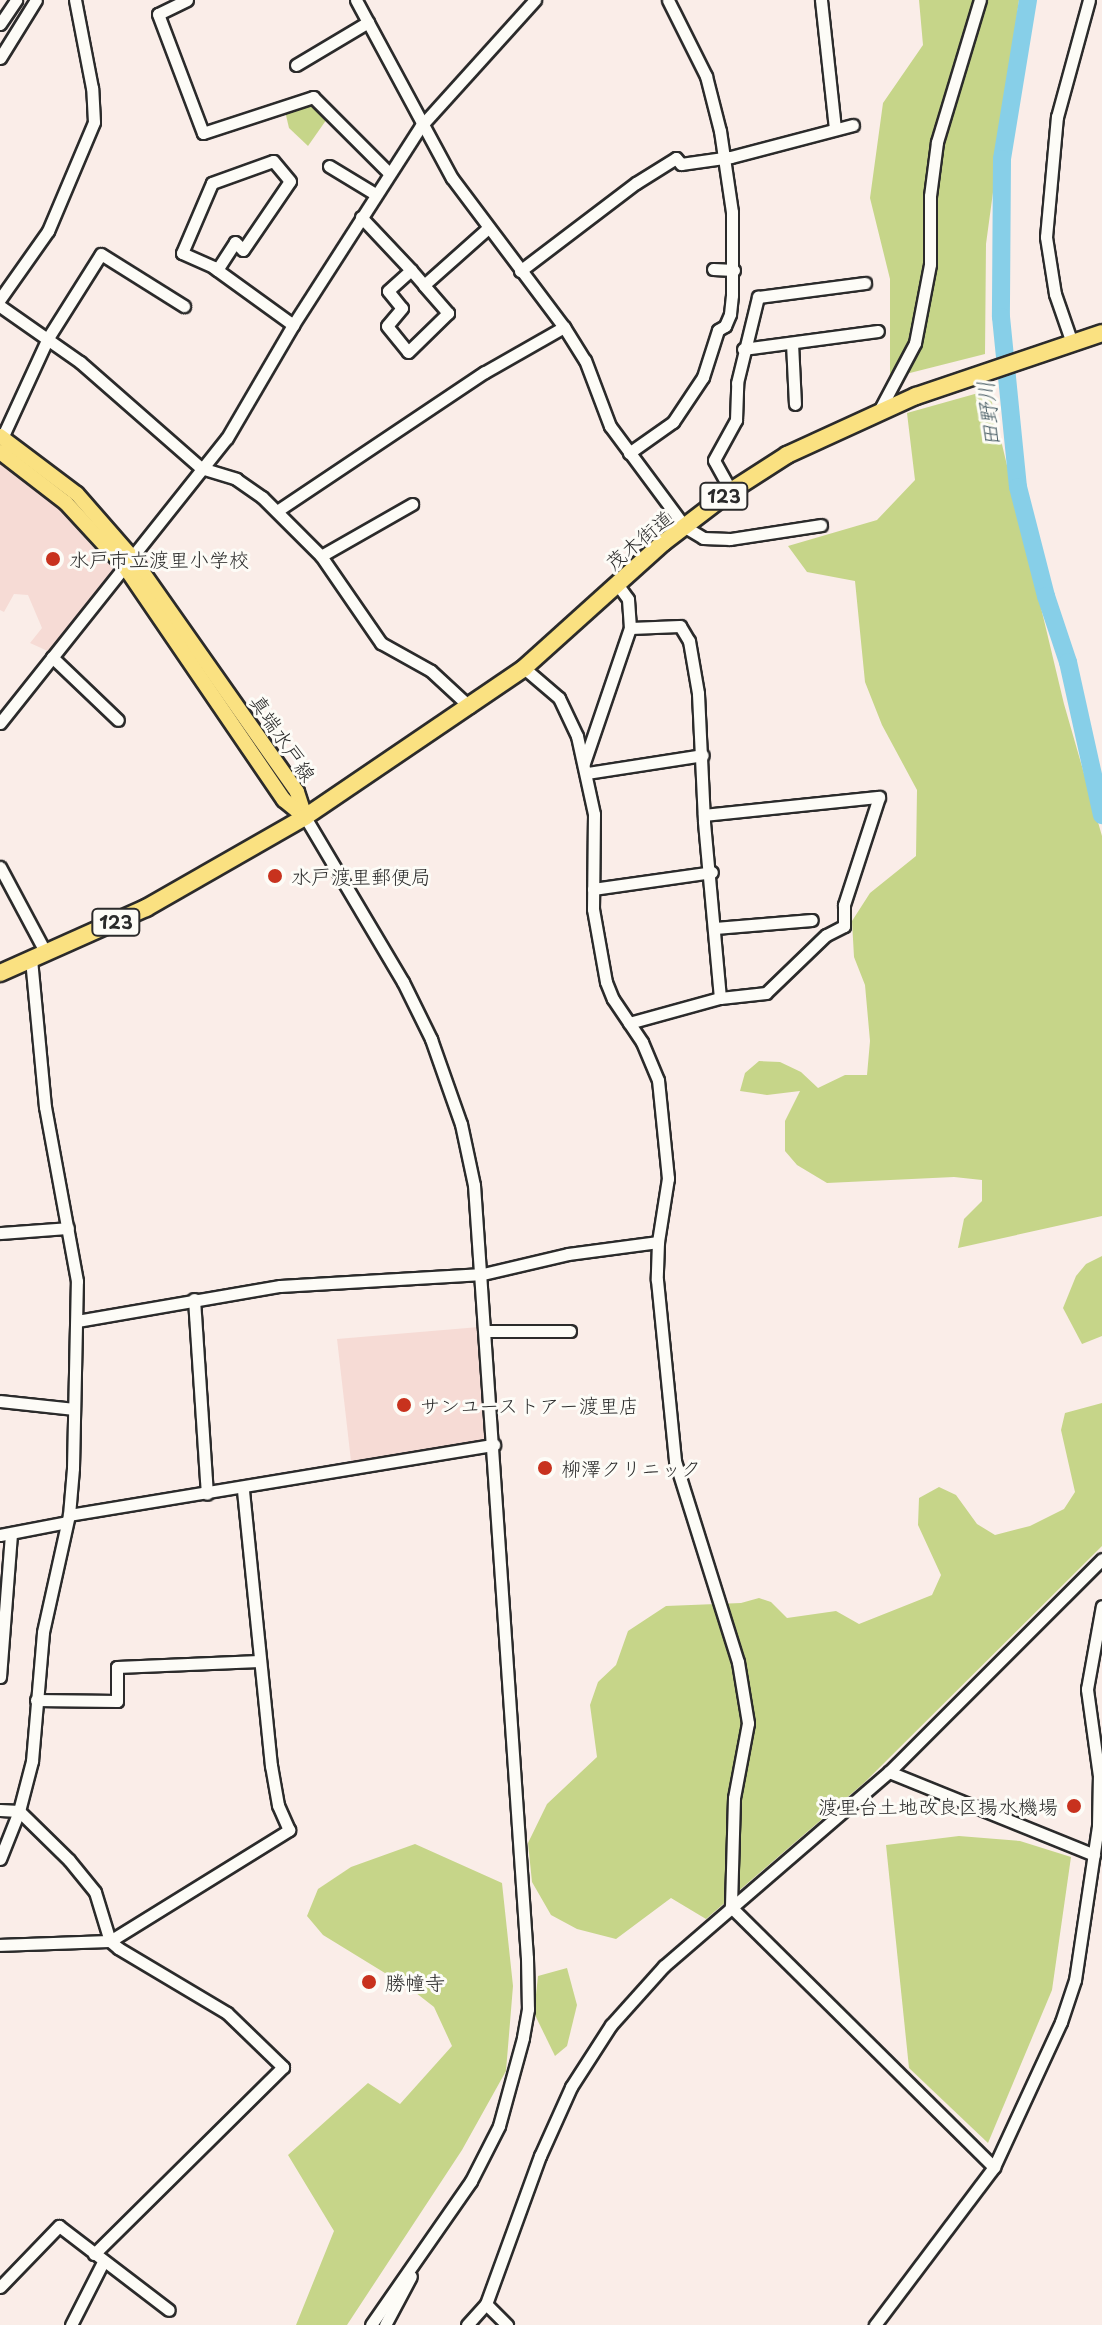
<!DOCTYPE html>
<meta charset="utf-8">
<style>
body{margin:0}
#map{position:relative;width:1102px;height:2325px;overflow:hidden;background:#faede8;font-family:"Playpen Sans","Klee One",sans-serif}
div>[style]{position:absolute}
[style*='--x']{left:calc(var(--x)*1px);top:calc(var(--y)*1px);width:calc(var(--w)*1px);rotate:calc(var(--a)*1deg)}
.built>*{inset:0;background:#f6dbd5}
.green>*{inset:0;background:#c6d589}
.river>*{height:18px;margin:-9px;padding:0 9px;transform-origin:9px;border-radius:9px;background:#87cfe8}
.roads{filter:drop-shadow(2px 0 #2b2b2b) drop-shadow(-2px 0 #2b2b2b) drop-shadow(0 2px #2b2b2b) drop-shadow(0 -2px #2b2b2b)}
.minor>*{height:11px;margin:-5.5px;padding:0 5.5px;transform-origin:5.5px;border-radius:5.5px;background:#fdfcf7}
.major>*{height:14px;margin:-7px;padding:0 7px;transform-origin:7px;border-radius:7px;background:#fae181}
.highway>*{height:16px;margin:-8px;padding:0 8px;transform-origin:8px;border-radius:8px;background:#fae181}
.dots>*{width:22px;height:22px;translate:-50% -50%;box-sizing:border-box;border:4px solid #fdfcf7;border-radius:50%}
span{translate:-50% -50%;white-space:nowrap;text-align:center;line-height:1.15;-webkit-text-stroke:6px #fdfcf7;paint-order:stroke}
.shield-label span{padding:2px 6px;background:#fdfcf7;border:2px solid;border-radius:6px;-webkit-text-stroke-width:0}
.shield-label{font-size:18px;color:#2b2b2b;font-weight:700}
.street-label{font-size:20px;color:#2b2b2b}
.poi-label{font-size:20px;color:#2b2b2b}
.left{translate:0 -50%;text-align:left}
.right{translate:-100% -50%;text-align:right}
.water-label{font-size:22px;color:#475c64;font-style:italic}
</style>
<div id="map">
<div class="built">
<div style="clip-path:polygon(0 462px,41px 490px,115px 571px,50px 652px,30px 643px,42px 628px,28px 595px,14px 594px,4px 612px,0 610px)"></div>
<div style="clip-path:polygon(479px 1327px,485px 1440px,351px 1461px,337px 1339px)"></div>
</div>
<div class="green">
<div style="clip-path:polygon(919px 0,1019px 0,986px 244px,985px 354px,890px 378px,890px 279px,870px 198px,883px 103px,923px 45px)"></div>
<div style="clip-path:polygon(313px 102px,329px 116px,308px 146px,289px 128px,285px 111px)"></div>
<div style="clip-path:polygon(989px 390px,1064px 704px,1102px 836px,1102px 1216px,958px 1248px,964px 1219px,982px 1201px,982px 1180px,954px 1177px,827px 1183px,797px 1165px,785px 1151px,785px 1121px,800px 1091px,767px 1095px,740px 1091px,745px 1073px,759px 1061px,780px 1062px,801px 1072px,818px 1088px,845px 1075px,867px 1075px,870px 1041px,865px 985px,854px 957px,852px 921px,870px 893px,916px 856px,917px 790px,882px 725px,865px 682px,855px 581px,807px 572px,788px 546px,877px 520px,915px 480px,907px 413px)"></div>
<div style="clip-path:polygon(1102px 1256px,1102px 1336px,1082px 1344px,1063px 1308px,1076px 1276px,1086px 1264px)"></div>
<div style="clip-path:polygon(1102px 1403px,1102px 1546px,865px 1782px,706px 1919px,671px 1898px,616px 1939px,577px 1929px,551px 1915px,532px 1882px,528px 1843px,547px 1804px,597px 1757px,590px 1705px,598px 1682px,616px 1665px,628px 1631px,666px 1606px,741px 1603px,759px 1598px,771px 1602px,787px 1618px,836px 1611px,859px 1624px,932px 1595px,941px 1575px,918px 1525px,919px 1498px,939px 1487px,956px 1495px,977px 1524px,995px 1535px,1030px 1526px,1064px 1509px,1075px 1492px,1061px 1430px,1065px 1413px)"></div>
<div style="clip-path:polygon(959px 1836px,1020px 1841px,1071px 1857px,1052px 1990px,988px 2143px,909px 2068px,886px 1845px)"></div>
<div style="clip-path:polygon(415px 1844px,502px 1883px,513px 1986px,506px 2071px,462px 2150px,347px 2325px,296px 2325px,334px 2231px,288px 2155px,368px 2083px,400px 2104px,452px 2046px,434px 2007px,411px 1989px,323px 1935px,307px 1916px,318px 1889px,351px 1867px)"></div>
<div style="clip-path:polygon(567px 1968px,577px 2005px,567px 2046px,555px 2056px,534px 2013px,538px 1976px)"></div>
</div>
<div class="river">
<div style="--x:1028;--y:0;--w:161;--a:99.3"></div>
<div style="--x:1002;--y:159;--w:158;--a:90.4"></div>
<div style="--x:1001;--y:317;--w:171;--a:84.3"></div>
<div style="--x:1018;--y:487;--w:113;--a:75.6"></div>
<div style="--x:1046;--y:596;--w:70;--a:71.6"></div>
<div style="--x:1068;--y:662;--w:157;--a:77.5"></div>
</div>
<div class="roads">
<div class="minor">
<div style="--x:187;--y:0;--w:32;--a:154"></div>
<div style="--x:158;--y:14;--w:127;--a:69.3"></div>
<div style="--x:203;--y:133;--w:116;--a:-18.1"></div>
<div style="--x:313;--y:97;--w:106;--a:45"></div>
<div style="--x:356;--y:0;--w:202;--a:61.7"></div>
<div style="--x:452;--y:178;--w:186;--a:53.1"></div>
<div style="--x:564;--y:327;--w:39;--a:58"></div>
<div style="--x:585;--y:360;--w:71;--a:69.3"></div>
<div style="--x:610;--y:426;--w:126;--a:53.4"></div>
<div style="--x:685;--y:527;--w:21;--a:31"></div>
<div style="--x:703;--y:538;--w:27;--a:2"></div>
<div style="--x:730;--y:539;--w:92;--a:-8.7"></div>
<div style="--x:821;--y:0;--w:129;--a:83.8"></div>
<div style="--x:0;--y:24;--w:29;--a:-56"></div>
<div style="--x:0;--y:58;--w:68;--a:-58.2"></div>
<div style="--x:296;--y:65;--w:84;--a:-30.8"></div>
<div style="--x:329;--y:166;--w:54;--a:31.3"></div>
<div style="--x:361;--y:217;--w:73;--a:46.7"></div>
<div style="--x:713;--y:269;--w:21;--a:3"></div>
<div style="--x:217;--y:270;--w:33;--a:-57"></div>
<div style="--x:235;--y:242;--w:11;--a:45"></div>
<div style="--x:243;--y:250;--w:83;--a:-55.7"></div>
<div style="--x:290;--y:181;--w:26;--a:-130"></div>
<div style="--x:273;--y:161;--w:65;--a:160.2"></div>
<div style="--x:212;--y:183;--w:76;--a:113.2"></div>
<div style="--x:182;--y:253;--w:34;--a:24"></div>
<div style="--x:213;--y:267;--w:99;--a:35.9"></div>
<div style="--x:520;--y:271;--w:146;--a:-37.2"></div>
<div style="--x:636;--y:183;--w:47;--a:-32"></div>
<div style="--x:676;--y:158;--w:8;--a:50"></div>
<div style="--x:681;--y:164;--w:50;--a:-8"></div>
<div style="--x:731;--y:157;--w:126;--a:-14.7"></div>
<div style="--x:424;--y:285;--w:20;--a:-131"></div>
<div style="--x:411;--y:270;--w:31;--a:138"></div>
<div style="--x:388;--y:291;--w:22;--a:51"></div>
<div style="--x:402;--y:308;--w:23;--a:130"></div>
<div style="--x:387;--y:326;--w:33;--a:51"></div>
<div style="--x:408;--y:352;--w:56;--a:-44.3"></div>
<div style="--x:448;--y:313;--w:37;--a:-131"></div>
<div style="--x:424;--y:285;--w:86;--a:-41.7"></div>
<div style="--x:0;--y:299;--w:83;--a:-54.8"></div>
<div style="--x:48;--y:231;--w:118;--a:-67.1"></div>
<div style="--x:94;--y:122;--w:34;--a:-93"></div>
<div style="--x:92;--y:88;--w:90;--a:-100.9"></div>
<div style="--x:0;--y:306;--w:98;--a:35"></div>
<div style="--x:80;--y:362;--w:161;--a:41.2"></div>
<div style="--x:201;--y:468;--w:37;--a:17"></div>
<div style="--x:236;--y:479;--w:32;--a:35"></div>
<div style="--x:262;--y:497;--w:83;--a:45"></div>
<div style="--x:321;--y:556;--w:106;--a:55.4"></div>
<div style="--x:381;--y:643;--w:57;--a:29.2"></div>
<div style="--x:431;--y:671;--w:53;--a:42.7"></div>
<div style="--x:792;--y:343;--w:61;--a:87.2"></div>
<div style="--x:1072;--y:343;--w:52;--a:-109.1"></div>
<div style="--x:1055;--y:294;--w:58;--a:-99"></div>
<div style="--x:1046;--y:237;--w:121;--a:-84.8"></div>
<div style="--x:1057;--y:117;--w:121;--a:-74.7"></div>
<div style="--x:743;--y:349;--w:136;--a:-7.6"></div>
<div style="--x:879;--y:411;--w:77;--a:-62.1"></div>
<div style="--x:915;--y:343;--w:80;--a:-79.2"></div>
<div style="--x:930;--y:264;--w:68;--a:-90"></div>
<div style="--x:930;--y:196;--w:54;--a:-82.6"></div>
<div style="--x:937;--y:142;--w:148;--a:-73.2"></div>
<div style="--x:2;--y:438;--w:110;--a:-65.3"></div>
<div style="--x:48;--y:338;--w:99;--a:-57.8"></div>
<div style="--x:101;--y:254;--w:98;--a:32.1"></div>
<div style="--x:629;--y:453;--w:54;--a:-35.2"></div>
<div style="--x:673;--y:422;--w:54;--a:-56.3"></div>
<div style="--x:703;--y:377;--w:49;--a:-72.3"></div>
<div style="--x:718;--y:330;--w:8;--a:-30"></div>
<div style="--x:725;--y:326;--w:13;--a:-67"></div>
<div style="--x:730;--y:314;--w:19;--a:-84"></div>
<div style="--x:732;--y:295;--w:83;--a:-90"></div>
<div style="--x:732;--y:212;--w:82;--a:-98.4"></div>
<div style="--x:720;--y:131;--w:57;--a:-104.3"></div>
<div style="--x:706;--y:76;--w:85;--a:-116.6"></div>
<div style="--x:731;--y:491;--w:35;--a:-119"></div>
<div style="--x:714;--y:460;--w:46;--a:-61.2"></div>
<div style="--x:736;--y:420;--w:37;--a:-88"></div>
<div style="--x:737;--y:383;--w:89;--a:-76.3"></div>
<div style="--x:758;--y:297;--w:108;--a:-7.5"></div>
<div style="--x:277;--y:511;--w:250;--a:-33.8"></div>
<div style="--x:485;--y:372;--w:91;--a:-29.7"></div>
<div style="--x:321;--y:556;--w:105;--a:-29.7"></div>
<div style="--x:52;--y:657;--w:91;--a:43.7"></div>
<div style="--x:524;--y:668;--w:46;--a:40.6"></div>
<div style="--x:559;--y:698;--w:42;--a:64.7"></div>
<div style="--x:577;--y:736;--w:80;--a:77.7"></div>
<div style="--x:594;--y:814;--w:95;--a:90.6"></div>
<div style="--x:593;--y:909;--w:74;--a:79.9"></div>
<div style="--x:606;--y:982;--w:18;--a:68"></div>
<div style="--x:613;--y:999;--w:52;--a:56"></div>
<div style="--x:642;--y:1042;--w:41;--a:67.2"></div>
<div style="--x:658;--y:1080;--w:99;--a:84.2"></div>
<div style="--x:668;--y:1178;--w:65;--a:98.9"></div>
<div style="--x:658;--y:1242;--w:38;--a:92"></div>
<div style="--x:657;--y:1280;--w:182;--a:84.3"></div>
<div style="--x:675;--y:1461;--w:211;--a:72.6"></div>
<div style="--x:738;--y:1662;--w:62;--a:80.7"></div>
<div style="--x:748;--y:1723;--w:76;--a:100.6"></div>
<div style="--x:734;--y:1798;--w:109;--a:91.6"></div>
<div style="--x:731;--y:1907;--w:370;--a:44.7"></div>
<div style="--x:994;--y:2167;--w:198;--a:127"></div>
<div style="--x:0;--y:723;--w:364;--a:-51.5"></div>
<div style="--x:227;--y:438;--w:131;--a:-59.7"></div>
<div style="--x:293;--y:325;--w:237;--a:-57.3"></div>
<div style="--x:421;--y:126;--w:170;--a:-47.9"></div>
<div style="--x:584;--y:763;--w:143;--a:-71.2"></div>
<div style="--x:630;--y:628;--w:29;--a:-94"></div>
<div style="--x:628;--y:599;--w:19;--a:-126"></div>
<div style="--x:587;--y:773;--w:117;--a:-8.8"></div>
<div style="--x:704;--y:815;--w:176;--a:-5.9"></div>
<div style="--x:879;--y:797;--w:114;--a:108"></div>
<div style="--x:844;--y:905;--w:21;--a:90"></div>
<div style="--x:844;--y:926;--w:20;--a:153"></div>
<div style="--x:826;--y:935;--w:83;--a:136"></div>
<div style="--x:766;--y:993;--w:46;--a:173.8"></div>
<div style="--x:305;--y:817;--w:192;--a:59.3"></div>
<div style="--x:403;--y:982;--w:64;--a:63.8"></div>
<div style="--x:431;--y:1039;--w:90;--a:70.6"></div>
<div style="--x:461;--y:1124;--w:62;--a:78"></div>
<div style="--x:474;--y:1185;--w:775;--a:86.08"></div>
<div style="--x:527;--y:1958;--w:51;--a:88.9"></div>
<div style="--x:528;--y:2009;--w:29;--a:100"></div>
<div style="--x:523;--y:2038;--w:91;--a:105.3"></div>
<div style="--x:499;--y:2126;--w:62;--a:117"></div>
<div style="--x:471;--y:2181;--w:175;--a:124.8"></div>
<div style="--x:0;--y:867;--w:98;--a:61.9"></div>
<div style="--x:593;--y:889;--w:120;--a:-8.1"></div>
<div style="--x:715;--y:928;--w:97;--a:-4.7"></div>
<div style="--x:629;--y:1023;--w:94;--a:-15.4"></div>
<div style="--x:720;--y:998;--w:178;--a:-95.2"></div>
<div style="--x:704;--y:821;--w:128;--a:-92.7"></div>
<div style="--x:698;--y:693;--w:53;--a:-99.8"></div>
<div style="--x:689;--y:641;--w:17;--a:-121"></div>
<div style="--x:680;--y:626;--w:50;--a:177.7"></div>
<div style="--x:0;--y:1233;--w:68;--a:-4.2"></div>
<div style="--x:194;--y:1299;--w:195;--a:86.2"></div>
<div style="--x:77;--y:1321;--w:206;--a:-9.8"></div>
<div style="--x:280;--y:1286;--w:203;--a:-3.4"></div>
<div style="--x:483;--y:1274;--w:87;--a:-13.2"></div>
<div style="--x:568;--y:1254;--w:91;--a:-7.6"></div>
<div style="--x:486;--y:1331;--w:84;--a:0"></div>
<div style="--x:0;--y:1401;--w:74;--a:6.2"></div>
<div style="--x:69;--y:1515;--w:431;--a:-9.4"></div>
<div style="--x:0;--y:1535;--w:68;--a:-11"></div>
<div style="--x:0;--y:1677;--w:142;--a:-85.6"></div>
<div style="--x:36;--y:1700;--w:81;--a:0.7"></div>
<div style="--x:117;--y:1701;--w:34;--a:-90"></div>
<div style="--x:117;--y:1667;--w:142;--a:-2.4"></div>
<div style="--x:889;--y:1772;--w:221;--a:22"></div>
<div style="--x:1099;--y:1776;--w:88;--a:-97.9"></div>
<div style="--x:1087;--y:1689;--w:84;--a:-79.8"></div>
<div style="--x:0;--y:1810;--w:19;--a:3"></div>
<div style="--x:19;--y:1811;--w:70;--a:44.4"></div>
<div style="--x:69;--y:1860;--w:41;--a:50.9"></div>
<div style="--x:95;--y:1892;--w:51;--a:73"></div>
<div style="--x:110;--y:1941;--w:11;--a:41"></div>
<div style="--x:118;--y:1948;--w:127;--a:30.8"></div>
<div style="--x:227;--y:2013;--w:78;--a:44"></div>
<div style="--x:283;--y:2067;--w:266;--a:135.3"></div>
<div style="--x:0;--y:1859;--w:52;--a:-68.4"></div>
<div style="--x:19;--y:1811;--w:52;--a:-75.4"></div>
<div style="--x:32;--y:1761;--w:129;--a:-85.1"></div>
<div style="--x:43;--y:1632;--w:120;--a:-77.5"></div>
<div style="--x:69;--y:1515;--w:47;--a:-85.1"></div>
<div style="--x:73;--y:1468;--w:187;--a:-88.8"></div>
<div style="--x:77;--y:1281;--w:177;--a:-100.4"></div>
<div style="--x:45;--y:1107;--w:148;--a:-95.4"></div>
<div style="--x:0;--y:1945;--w:110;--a:-2.1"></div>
<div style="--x:110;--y:1941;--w:211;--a:-31.8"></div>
<div style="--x:289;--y:1830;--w:27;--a:-114"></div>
<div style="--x:278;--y:1805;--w:40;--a:-100"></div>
<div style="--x:271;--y:1766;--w:279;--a:-95.8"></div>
<div style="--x:994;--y:2167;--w:160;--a:-65.2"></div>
<div style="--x:1061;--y:2022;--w:44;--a:-71.6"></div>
<div style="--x:1075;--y:1980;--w:156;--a:-81.5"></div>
<div style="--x:1098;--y:1826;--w:50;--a:-88.9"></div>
<div style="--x:1099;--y:1776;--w:4;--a:45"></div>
<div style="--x:0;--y:2287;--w:85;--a:-46"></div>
<div style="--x:59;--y:2226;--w:138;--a:37.4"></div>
<div style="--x:486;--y:2304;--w:30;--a:45"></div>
<div style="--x:71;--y:2325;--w:71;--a:-63.1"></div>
<div style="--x:385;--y:2325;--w:55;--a:-62"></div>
<div style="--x:467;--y:2325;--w:28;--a:-48"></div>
<div style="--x:486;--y:2304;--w:158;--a:-70"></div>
<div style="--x:540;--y:2156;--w:76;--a:-65.8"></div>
<div style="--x:571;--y:2087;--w:74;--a:-57.2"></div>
<div style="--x:611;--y:2025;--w:79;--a:-48.1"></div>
<div style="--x:664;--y:1966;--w:297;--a:-40.8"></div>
<div style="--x:889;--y:1772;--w:301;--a:-45"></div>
</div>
<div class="major">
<div style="--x:0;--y:436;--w:96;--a:37"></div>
<div style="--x:77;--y:494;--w:84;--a:48.9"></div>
<div style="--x:132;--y:557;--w:287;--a:54.9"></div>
<div style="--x:297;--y:792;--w:26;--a:72"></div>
<div style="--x:0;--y:452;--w:83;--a:37.7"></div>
<div style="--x:66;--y:503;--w:87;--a:47.3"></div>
<div style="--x:125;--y:567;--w:282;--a:55.7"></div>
<div style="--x:284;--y:800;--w:27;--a:39"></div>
</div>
<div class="highway">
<div style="--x:0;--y:973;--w:160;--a:-24"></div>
<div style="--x:146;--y:908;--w:183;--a:-29.8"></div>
<div style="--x:305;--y:817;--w:265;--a:-34.2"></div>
<div style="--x:524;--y:668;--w:187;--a:-42"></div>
<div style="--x:663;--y:543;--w:86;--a:-37.4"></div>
<div style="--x:731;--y:491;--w:67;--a:-32.7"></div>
<div style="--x:787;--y:455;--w:142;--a:-24.6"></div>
<div style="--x:916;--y:396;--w:196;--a:-18.7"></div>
</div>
</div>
<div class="dots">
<div style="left:53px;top:559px;background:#c8321e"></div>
<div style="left:275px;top:876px;background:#c8321e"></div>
<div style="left:404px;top:1405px;background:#c8321e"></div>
<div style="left:545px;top:1468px;background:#c8321e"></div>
<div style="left:1074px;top:1806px;background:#c8321e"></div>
<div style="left:369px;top:1982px;background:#c8321e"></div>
</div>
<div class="shield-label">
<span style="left:724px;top:496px">123</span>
<span style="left:116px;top:922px">123</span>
</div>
<div class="street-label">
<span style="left:639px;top:540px;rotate:-40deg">茂木街道</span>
<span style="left:283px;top:738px;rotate:56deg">真端水戸線</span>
</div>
<div class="poi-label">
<span class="left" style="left:69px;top:559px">水戸市立渡里小学校</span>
<span class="left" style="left:291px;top:876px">水戸渡里郵便局</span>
<span class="left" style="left:420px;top:1405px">サンユーストアー渡里店</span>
<span class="left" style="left:561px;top:1468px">柳澤クリニック</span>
<span class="right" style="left:1058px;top:1806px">渡里台土地改良区揚水機場</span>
<span class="left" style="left:385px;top:1982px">勝幢寺</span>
</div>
<div class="water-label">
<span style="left:987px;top:414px;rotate:-96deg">田野川</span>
</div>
</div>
